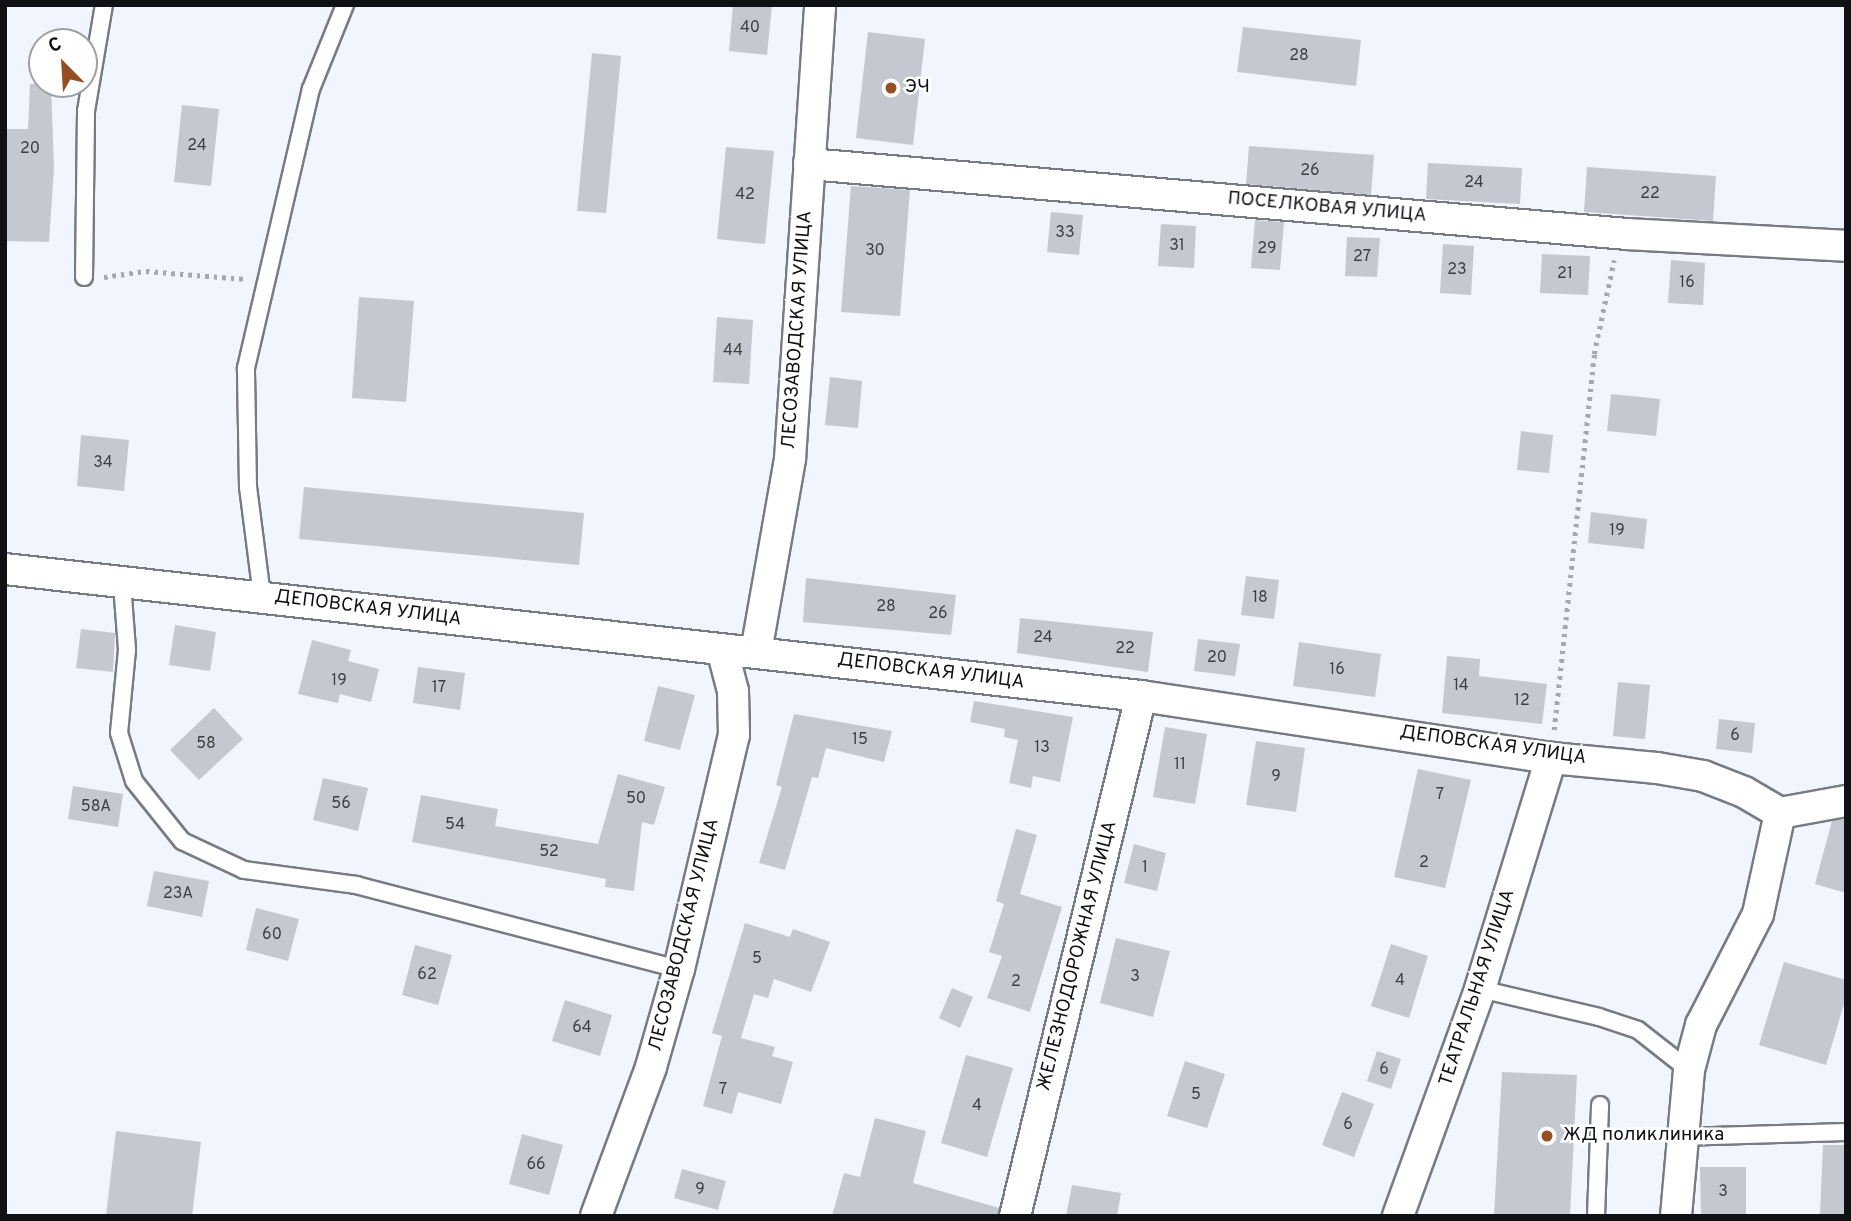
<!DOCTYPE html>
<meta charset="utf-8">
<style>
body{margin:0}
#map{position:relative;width:1851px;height:1221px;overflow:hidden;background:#f1f5fd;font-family:Overpass,sans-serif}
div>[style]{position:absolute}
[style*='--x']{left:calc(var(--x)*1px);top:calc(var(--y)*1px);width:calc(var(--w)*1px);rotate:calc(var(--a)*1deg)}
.building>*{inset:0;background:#c4c8d0}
.path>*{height:4.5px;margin-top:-2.25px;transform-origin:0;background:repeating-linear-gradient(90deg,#a5a8af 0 3.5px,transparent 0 8.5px)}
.roads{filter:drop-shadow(2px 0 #777b82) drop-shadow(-2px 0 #777b82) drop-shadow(0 2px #777b82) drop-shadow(0 -2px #777b82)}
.service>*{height:16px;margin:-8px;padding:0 8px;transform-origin:8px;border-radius:8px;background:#fff}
.minor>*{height:30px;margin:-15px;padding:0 15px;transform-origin:15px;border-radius:15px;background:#fff}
.dots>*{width:19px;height:19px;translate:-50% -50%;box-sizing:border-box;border:4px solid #fff;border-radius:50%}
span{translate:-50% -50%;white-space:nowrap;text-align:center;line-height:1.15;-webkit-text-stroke:5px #fff;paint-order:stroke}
.number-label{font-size:16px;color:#3c3f43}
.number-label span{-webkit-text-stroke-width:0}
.poi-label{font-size:19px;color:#0f1114}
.left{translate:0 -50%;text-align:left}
.street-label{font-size:19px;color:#0f1114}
.frame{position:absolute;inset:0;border:7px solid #0f1114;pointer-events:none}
.north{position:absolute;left:28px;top:28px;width:70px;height:70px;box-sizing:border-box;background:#fff;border:2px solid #9fa0a1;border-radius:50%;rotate:336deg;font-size:19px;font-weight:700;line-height:28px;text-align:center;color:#0f1114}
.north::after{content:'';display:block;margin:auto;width:24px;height:32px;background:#945022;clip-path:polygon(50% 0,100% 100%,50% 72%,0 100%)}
</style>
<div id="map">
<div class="building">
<div style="clip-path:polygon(733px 5px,772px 5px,767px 55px,729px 51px)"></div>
<div style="clip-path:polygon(1243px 27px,1361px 40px,1356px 86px,1237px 72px)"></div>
<div style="clip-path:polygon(868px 32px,925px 39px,913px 145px,856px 138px)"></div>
<div style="clip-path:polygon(592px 53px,621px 56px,606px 213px,577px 211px)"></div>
<div style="clip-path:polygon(30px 84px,51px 84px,54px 168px,49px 242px,5px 241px,5px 129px,28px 129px)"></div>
<div style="clip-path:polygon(182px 105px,219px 109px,211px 186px,174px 182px)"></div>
<div style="clip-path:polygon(1249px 146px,1374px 155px,1371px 195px,1246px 184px)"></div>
<div style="clip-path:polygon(726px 147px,774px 151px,765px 244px,717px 239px)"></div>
<div style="clip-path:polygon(1428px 163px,1522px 168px,1520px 204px,1426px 199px)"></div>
<div style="clip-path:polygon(1587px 167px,1716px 176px,1713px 221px,1584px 212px)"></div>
<div style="clip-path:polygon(851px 186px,910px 190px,900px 316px,841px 312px)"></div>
<div style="clip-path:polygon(1051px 212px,1083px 215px,1079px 255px,1047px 252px)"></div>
<div style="clip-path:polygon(1255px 220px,1284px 222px,1280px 270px,1251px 268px)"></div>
<div style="clip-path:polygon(1161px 224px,1196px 226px,1194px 268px,1158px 266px)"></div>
<div style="clip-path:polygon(1347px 237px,1380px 238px,1377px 277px,1345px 276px)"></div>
<div style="clip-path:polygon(1443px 244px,1474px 246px,1471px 295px,1440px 293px)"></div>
<div style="clip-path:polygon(1542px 254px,1590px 256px,1588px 295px,1540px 293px)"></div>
<div style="clip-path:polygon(1671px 260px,1705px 263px,1703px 305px,1668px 303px)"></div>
<div style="clip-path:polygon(359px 297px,414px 301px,406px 402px,352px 398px)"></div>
<div style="clip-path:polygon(717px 317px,753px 320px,749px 384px,713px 382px)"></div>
<div style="clip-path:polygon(830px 377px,862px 381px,858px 428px,825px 425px)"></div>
<div style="clip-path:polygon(1611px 394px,1660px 399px,1656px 436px,1607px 431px)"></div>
<div style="clip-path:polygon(1521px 431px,1553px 435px,1549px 473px,1517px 470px)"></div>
<div style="clip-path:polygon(81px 435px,129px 440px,124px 491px,77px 486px)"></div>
<div style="clip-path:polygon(304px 487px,584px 513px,579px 565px,299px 539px)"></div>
<div style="clip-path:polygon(1591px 512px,1647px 519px,1644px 549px,1588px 543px)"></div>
<div style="clip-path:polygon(1246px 576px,1279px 580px,1274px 619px,1241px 615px)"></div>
<div style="clip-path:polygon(806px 578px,956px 595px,951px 635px,803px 622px)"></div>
<div style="clip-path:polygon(1020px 618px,1153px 632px,1148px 672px,1017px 653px)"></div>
<div style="clip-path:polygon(175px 625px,216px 632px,210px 671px,169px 665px)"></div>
<div style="clip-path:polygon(81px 629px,115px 633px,113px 672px,76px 668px)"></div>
<div style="clip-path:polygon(1198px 639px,1240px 644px,1235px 676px,1194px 671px)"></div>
<div style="clip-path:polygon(312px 640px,351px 650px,348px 661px,379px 669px,371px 702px,340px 694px,338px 703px,298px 694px)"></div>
<div style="clip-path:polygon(1299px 642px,1381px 654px,1375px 697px,1293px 686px)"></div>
<div style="clip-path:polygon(1447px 656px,1480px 659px,1479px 676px,1547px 684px,1542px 724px,1442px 713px)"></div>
<div style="clip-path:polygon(418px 667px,465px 673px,460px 710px,413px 703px)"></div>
<div style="clip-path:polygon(1618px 682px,1650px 685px,1645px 739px,1613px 736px)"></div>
<div style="clip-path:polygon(658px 686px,695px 695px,680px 750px,644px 741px)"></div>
<div style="clip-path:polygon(974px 701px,1073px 717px,1060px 782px,1033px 776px,1031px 788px,1009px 783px,1018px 740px,1004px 737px,1005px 729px,970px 722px)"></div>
<div style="clip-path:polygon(214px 708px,243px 739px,199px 780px,170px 750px)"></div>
<div style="clip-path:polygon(794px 714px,892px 731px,884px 762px,826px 748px,818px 778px,812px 777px,785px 870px,759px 863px,782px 787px,776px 785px)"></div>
<div style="clip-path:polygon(1719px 719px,1755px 723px,1752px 753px,1716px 749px)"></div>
<div style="clip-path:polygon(1165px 727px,1207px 734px,1195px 804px,1153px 797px)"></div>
<div style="clip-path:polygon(1256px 741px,1305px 748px,1296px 812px,1246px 805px)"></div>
<div style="clip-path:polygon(1418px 769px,1471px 780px,1445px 888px,1394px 877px)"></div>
<div style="clip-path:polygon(618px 774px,665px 787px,654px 825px,642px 822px,634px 891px,605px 887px,606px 879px,412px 842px,421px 795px,498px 809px,495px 826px,598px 844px)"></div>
<div style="clip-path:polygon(323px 778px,368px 788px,358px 831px,313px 820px)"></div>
<div style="clip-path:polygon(73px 786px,123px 794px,118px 827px,68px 819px)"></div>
<div style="clip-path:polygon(1846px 819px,1846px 893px,1815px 884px,1832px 821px)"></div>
<div style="clip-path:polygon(1016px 829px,1037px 835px,1020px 894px,1062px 907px,1030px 1012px,987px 998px,1002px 956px,989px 952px,1004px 904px,996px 901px)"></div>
<div style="clip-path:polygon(1134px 844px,1166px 853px,1157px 891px,1124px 883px)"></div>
<div style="clip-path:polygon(154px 871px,209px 881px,202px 917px,147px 906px)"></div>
<div style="clip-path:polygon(256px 908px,299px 919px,288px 961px,246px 950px)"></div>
<div style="clip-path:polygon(745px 923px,790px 937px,793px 929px,830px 942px,811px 992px,774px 979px,768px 998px,754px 994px,741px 1038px,775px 1047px,772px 1056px,793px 1062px,781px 1104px,738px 1092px,732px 1114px,703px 1106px,722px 1036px,712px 1033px)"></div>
<div style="clip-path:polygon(1116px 938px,1170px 951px,1153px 1017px,1100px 1003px)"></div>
<div style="clip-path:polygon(1391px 944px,1428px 956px,1409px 1018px,1371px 1006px)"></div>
<div style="clip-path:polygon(415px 945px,452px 955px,438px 1005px,402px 995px)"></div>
<div style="clip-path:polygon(1784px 962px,1846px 980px,1846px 997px,1826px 1065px,1759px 1045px)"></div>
<div style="clip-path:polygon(952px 988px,973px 997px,960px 1028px,939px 1018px)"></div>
<div style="clip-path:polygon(565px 1000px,612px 1015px,600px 1056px,552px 1041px)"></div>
<div style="clip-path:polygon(1377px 1051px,1401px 1059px,1391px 1089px,1367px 1081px)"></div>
<div style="clip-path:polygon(966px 1055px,1013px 1068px,987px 1157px,941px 1143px)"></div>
<div style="clip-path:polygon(1185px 1061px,1225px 1074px,1207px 1128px,1167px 1116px)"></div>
<div style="clip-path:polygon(1502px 1072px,1577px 1075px,1570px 1216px,1494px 1216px)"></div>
<div style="clip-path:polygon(1342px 1092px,1374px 1104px,1354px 1157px,1322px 1145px)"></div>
<div style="clip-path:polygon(875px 1118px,926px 1131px,913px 1183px,999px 1208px,998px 1216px,832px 1216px,844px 1173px,860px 1177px)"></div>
<div style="clip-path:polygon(116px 1131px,201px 1142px,192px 1216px,106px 1216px)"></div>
<div style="clip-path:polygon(522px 1134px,563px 1145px,549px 1195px,509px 1184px)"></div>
<div style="clip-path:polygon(1823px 1145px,1846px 1145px,1846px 1215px,1820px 1214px)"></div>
<div style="clip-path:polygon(1700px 1167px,1746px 1167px,1746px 1216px,1701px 1216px)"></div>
<div style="clip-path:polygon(682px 1169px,726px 1181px,718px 1210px,674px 1198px)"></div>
<div style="clip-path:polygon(1072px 1185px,1121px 1193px,1117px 1216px,1066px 1216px)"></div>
</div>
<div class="path">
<div style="--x:104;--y:277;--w:42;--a:-8.1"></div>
<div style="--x:146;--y:271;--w:99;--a:4.6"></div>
<div style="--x:1554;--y:730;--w:378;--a:-83.9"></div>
<div style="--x:1594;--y:354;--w:96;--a:-78"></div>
</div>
<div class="roads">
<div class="service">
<div style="--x:84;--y:277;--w:166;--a:-89.3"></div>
<div style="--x:86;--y:111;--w:108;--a:-80.4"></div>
<div style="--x:122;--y:583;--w:67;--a:85.7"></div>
<div style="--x:127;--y:650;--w:83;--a:95.5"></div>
<div style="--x:119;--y:733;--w:50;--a:72.6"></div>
<div style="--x:134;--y:781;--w:77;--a:51.3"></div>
<div style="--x:182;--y:841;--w:68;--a:25.1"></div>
<div style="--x:244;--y:870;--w:113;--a:7.6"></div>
<div style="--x:356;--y:885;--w:334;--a:14.6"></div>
<div style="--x:262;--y:596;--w:110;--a:-97.3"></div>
<div style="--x:248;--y:487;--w:119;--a:-91"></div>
<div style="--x:246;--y:368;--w:286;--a:-76.9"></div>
<div style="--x:311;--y:89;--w:91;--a:-68"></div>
<div style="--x:1480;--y:989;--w:122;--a:13.2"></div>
<div style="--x:1599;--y:1017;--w:41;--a:18.4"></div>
<div style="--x:1638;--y:1030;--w:65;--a:38.1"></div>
<div style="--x:1679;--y:1137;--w:167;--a:-1.7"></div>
<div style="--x:1596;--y:1216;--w:111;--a:-87.9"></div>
</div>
<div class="minor">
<div style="--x:809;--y:164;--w:821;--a:4.89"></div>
<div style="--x:1627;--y:234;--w:219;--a:3.1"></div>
<div style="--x:5;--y:569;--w:1143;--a:6.38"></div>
<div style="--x:1141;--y:696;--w:415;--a:8.6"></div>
<div style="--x:1551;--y:758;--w:106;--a:5.4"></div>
<div style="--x:1657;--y:768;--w:47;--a:9.9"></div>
<div style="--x:1703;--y:776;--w:44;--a:21.3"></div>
<div style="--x:1744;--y:792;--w:42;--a:30.3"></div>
<div style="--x:1780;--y:813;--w:67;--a:-10.3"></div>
<div style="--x:756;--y:652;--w:196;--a:-80"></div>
<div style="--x:790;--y:459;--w:455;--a:-86.2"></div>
<div style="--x:596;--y:1216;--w:159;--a:-69.7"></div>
<div style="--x:651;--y:1067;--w:102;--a:-74.1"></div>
<div style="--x:679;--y:969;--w:240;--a:-76.8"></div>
<div style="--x:734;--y:735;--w:44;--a:-91.3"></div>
<div style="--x:733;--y:691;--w:43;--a:-104.7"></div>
<div style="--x:1015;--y:1216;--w:535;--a:-76.38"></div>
<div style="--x:1398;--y:1216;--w:241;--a:-70.1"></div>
<div style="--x:1480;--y:989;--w:242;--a:-72.9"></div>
<div style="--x:1676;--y:1216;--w:147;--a:-84.9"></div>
<div style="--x:1689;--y:1070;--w:47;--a:-75.1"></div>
<div style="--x:1701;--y:1025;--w:125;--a:-62.8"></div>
<div style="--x:1758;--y:914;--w:103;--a:-77.7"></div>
</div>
</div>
<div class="dots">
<div style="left:891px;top:88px;background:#945022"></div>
<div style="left:1547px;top:1136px;background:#945022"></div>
</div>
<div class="number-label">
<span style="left:750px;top:28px">40</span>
<span style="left:1299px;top:56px">28</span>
<span style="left:197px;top:146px">24</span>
<span style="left:30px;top:149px">20</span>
<span style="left:1310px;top:171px">26</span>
<span style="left:1474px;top:183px">24</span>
<span style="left:1650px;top:194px">22</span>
<span style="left:745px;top:195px">42</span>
<span style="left:1065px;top:233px">33</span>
<span style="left:1177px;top:246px">31</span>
<span style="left:1267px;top:249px">29</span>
<span style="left:875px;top:251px">30</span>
<span style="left:1362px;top:257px">27</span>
<span style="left:1457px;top:270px">23</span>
<span style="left:1565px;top:274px">21</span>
<span style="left:1687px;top:283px">16</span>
<span style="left:733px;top:351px">44</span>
<span style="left:103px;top:463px">34</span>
<span style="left:1617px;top:531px">19</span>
<span style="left:1260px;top:598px">18</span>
<span style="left:886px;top:607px">28</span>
<span style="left:938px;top:614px">26</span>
<span style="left:1043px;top:638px">24</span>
<span style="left:1125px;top:649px">22</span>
<span style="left:1217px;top:658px">20</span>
<span style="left:1337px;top:670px">16</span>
<span style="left:339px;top:681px">19</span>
<span style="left:1461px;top:686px">14</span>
<span style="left:439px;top:688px">17</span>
<span style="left:1522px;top:701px">12</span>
<span style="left:1735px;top:736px">6</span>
<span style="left:860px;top:740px">15</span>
<span style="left:206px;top:744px">58</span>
<span style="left:1042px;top:748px">13</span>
<span style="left:1180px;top:765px">11</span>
<span style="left:1276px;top:777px">9</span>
<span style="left:1440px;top:795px">7</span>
<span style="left:636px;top:799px">50</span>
<span style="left:341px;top:804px">56</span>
<span style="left:96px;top:807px">58А</span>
<span style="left:455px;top:825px">54</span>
<span style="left:549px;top:852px">52</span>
<span style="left:1424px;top:863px">2</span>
<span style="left:1145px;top:868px">1</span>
<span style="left:178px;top:894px">23А</span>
<span style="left:272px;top:935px">60</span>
<span style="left:757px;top:959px">5</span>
<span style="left:427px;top:975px">62</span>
<span style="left:1135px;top:977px">3</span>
<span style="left:1400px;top:981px">4</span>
<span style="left:1016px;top:982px">2</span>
<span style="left:582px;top:1028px">64</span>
<span style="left:1384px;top:1070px">6</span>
<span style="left:723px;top:1090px">7</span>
<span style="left:1196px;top:1095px">5</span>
<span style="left:977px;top:1106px">4</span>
<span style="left:1348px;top:1125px">6</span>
<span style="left:536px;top:1165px">66</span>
<span style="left:700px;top:1190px">9</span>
<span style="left:1723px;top:1192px">3</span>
</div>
<div class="poi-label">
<span class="left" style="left:905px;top:88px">ЭЧ</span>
<span class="left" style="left:1563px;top:1136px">ЖД поликлиника</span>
</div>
<div class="street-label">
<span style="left:1327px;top:208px;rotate:5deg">ПОСЕЛКОВАЯ УЛИЦА</span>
<span style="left:798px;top:330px;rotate:-86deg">ЛЕСОЗАВОДСКАЯ УЛИЦА</span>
<span style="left:368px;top:609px;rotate:7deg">ДЕПОВСКАЯ УЛИЦА</span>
<span style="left:931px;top:672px;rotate:7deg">ДЕПОВСКАЯ УЛИЦА</span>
<span style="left:1493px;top:746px;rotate:8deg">ДЕПОВСКАЯ УЛИЦА</span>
<span style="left:685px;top:935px;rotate:-76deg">ЛЕСОЗАВОДСКАЯ УЛИЦА</span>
<span style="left:1078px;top:956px;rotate:-76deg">ЖЕЛЕЗНОДОРОЖНАЯ УЛИЦА</span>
<span style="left:1478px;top:988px;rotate:-72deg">ТЕАТРАЛЬНАЯ УЛИЦА</span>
</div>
<div class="frame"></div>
<div class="north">С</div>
</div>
